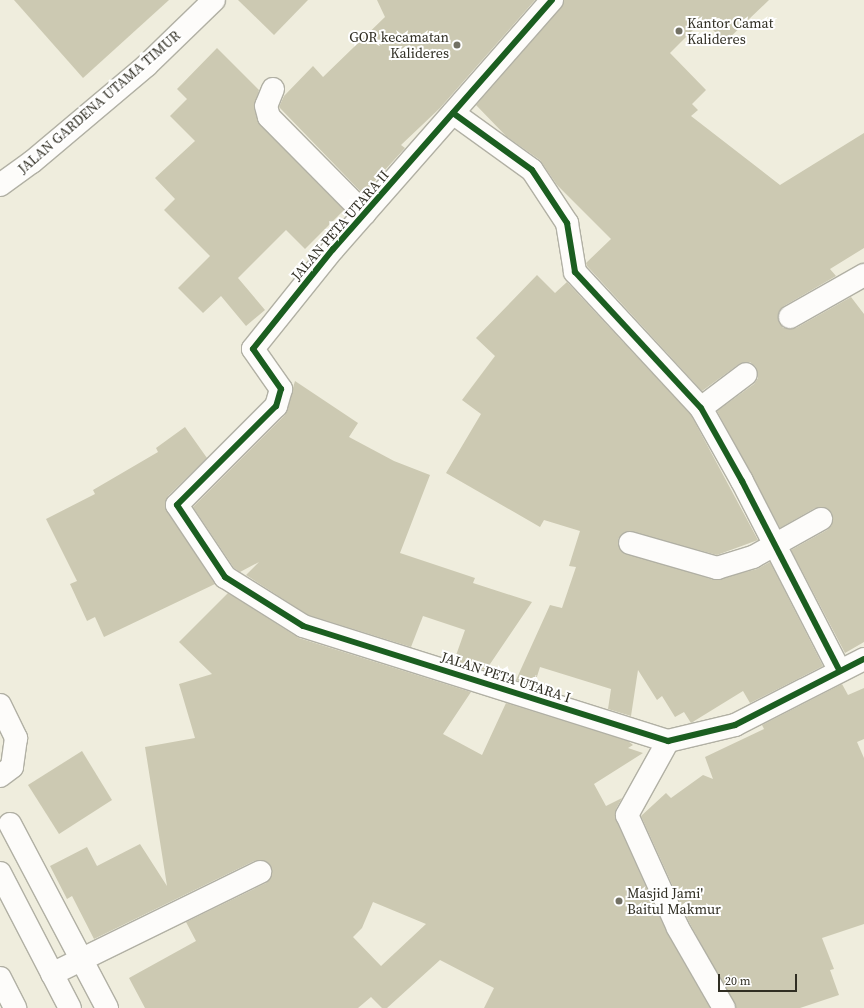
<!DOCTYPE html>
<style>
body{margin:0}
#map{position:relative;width:864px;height:1008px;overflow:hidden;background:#efeddd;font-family:"Source Serif 4",serif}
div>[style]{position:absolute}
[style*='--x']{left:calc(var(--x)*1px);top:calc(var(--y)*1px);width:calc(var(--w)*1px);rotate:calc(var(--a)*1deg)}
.building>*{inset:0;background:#ccc9b2}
.roads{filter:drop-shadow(1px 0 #b1b0a4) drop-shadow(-1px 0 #b1b0a4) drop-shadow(0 1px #b1b0a4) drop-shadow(0 -1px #b1b0a4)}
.minor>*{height:22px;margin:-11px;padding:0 11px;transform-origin:11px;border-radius:11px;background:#fdfcfa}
.cycleway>*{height:6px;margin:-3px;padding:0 3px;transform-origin:3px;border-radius:3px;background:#1b5e20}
.dots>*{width:11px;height:11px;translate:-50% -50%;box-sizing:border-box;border:2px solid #fff;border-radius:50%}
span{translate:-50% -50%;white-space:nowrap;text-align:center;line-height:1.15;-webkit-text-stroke:4px #fff;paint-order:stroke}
.poi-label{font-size:14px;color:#302e23}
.left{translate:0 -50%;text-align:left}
.right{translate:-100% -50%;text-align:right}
.street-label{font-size:14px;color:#302e23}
.scale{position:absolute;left:718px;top:974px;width:79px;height:18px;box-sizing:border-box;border:2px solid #302e23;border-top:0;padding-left:5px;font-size:12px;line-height:14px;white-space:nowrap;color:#302e23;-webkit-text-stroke:3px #fff;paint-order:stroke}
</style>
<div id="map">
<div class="building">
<div style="clip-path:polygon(14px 0,169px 0,83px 78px)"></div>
<div style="clip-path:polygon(238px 0,308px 0,274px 35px)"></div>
<div style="clip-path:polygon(377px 0,535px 0,440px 108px,401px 145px,405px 148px,363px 194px,279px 107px,284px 96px,313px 66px,323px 77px,385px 17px)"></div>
<div style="clip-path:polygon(564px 0,769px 0,725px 42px,703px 20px,670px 53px,706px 90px,692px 104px,698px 110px,691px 116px,780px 185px,864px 133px,864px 248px,830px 269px,836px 276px,784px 306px,778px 317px,783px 328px,796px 328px,851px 297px,864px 314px,864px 642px,845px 653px,791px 550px,827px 530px,832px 525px,832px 513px,827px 508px,815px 508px,780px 528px,717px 411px,754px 384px,758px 378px,756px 367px,750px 362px,739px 364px,702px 391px,587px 266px,586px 263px,611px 239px,557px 185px,540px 160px,506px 136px,476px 105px,561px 8px)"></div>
<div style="clip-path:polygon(217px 48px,259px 90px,254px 109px,260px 125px,344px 210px,305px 249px,286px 230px,238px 278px,265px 310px,246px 326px,221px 296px,203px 313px,178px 288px,210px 256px,164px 210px,175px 199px,155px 178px,195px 141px,170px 116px,187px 99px,177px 89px)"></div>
<div style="clip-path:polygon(537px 275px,555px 293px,567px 282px,691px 415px,758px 540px,717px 555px,627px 531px,618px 539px,621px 551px,714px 580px,757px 569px,770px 562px,823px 666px,750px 703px,743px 691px,691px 723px,684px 712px,675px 717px,662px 696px,657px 700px,638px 670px,631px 716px,608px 709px,611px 689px,540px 667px,534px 686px,516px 680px,550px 605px,562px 608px,576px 567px,569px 566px,580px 531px,544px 520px,540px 527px,446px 473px,481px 414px,462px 400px,495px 356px,476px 338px)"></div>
<div style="clip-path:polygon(295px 381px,358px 423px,349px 437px,394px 461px,430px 475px,400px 553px,475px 578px,473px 583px,532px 602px,486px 670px,454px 661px,465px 630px,423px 616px,411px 647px,308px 615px,246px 575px,259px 562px,240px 572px,234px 568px,193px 507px,285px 415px)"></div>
<div style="clip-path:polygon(185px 427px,207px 458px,168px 496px,165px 507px,215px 584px,104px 637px,95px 617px,87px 621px,70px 584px,77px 581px,46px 519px,95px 494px,93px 490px,158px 452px,156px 448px)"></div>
<div style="clip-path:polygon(evenodd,228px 593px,299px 638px,471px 692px,443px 734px,482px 755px,506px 703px,628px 741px,633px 745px,628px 748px,643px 753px,594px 784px,606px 806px,622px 798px,616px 809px,616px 820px,667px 933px,710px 1008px,484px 1008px,494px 988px,440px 960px,387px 1008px,382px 1008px,371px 997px,358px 1008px,145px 1008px,129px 978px,196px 941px,186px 922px,266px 883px,272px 873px,271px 866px,261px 860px,254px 861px,94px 939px,72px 896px,67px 899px,50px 866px,87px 847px,97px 866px,140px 844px,167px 886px,145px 747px,195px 738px,179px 684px,212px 674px,179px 642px,228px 593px,373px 902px,426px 924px,381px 966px,353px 937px,362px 928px,373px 902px)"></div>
<div style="clip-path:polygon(842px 684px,848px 695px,864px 688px,864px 739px,857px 742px,864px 758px,864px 924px,822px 938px,834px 969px,830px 970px,839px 995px,800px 1008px,736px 1008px,689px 922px,641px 816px,666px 793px,671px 798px,703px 775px,713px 779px,705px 757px,764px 729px,762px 725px)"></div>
<div style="clip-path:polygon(82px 751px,112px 800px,59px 834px,28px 785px)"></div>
</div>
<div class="roads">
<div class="minor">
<div style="--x:552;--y:0;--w:332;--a:131.3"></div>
<div style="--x:333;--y:249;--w:128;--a:128.7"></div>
<div style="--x:253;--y:349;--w:49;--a:55"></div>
<div style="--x:281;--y:389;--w:18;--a:106"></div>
<div style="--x:276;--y:406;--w:140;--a:135"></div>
<div style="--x:177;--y:505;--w:87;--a:56.3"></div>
<div style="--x:225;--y:577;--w:92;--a:32.1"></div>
<div style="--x:303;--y:626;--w:383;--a:17.5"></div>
<div style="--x:668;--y:741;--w:69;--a:-13.4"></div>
<div style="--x:735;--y:725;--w:145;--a:-27.1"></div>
<div style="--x:273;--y:89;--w:18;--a:112"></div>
<div style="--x:266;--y:106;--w:11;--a:75"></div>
<div style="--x:269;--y:117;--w:136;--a:45.3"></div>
<div style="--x:453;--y:113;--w:97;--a:35.8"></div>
<div style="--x:532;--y:170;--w:64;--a:56.6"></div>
<div style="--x:567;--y:223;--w:50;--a:80.7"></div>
<div style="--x:575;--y:272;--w:185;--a:47.2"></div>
<div style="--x:701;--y:408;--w:84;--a:60.7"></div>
<div style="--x:742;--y:481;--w:212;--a:62.8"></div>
<div style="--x:0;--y:185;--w:39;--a:-36"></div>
<div style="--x:32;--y:162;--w:150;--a:-40.1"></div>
<div style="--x:147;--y:65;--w:93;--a:-44.1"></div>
<div style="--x:790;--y:317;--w:85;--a:-29.6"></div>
<div style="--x:701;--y:408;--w:56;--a:-37.1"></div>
<div style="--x:630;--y:543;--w:91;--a:16"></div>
<div style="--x:717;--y:568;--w:38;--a:-17"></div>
<div style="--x:753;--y:557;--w:78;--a:-29.2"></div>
<div style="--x:0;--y:705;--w:37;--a:64"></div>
<div style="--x:16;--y:738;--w:29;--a:98"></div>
<div style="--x:12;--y:767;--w:15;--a:143"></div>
<div style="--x:668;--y:741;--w:85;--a:119"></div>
<div style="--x:627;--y:815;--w:124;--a:65.7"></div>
<div style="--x:678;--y:928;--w:92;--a:60.1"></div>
<div style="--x:10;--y:824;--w:208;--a:62.2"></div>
<div style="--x:0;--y:873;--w:152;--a:62.6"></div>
<div style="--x:52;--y:974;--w:232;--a:-26.1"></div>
<div style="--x:0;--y:978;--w:34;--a:63"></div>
</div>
</div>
<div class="cycleway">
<div style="--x:552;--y:0;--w:332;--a:131.3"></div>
<div style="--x:333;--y:249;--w:128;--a:128.7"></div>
<div style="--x:253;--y:349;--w:49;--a:55"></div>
<div style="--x:281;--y:389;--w:18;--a:106"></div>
<div style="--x:276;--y:406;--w:140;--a:135"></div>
<div style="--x:177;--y:505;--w:87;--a:56.3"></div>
<div style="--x:225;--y:577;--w:92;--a:32.1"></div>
<div style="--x:303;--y:626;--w:383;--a:17.5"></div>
<div style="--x:668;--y:741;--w:69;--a:-13.4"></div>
<div style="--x:735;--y:725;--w:145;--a:-27.1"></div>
<div style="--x:453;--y:113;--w:97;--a:35.8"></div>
<div style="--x:532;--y:170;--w:64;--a:56.6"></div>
<div style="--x:567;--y:223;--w:50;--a:80.7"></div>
<div style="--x:575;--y:272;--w:185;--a:47.2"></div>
<div style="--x:701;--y:408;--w:84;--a:60.7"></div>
<div style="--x:742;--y:481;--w:212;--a:62.8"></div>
</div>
<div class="dots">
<div style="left:679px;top:31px;background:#737164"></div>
<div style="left:457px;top:45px;background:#737164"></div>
<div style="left:619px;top:901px;background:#737164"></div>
</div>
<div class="poi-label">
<span class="left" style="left:687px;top:31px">Kantor Camat<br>Kalideres</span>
<span class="right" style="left:449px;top:45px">GOR kecamatan<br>Kalideres</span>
<span class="left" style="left:627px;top:901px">Masjid Jami'<br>Baitul Makmur</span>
</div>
<div class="street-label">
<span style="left:99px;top:102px;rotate:-41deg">JALAN GARDENA UTAMA TIMUR</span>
<span style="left:340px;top:225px;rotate:-49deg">JALAN PETA UTARA II</span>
<span style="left:506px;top:677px;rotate:18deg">JALAN PETA UTARA I</span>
</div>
<div class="scale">20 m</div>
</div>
